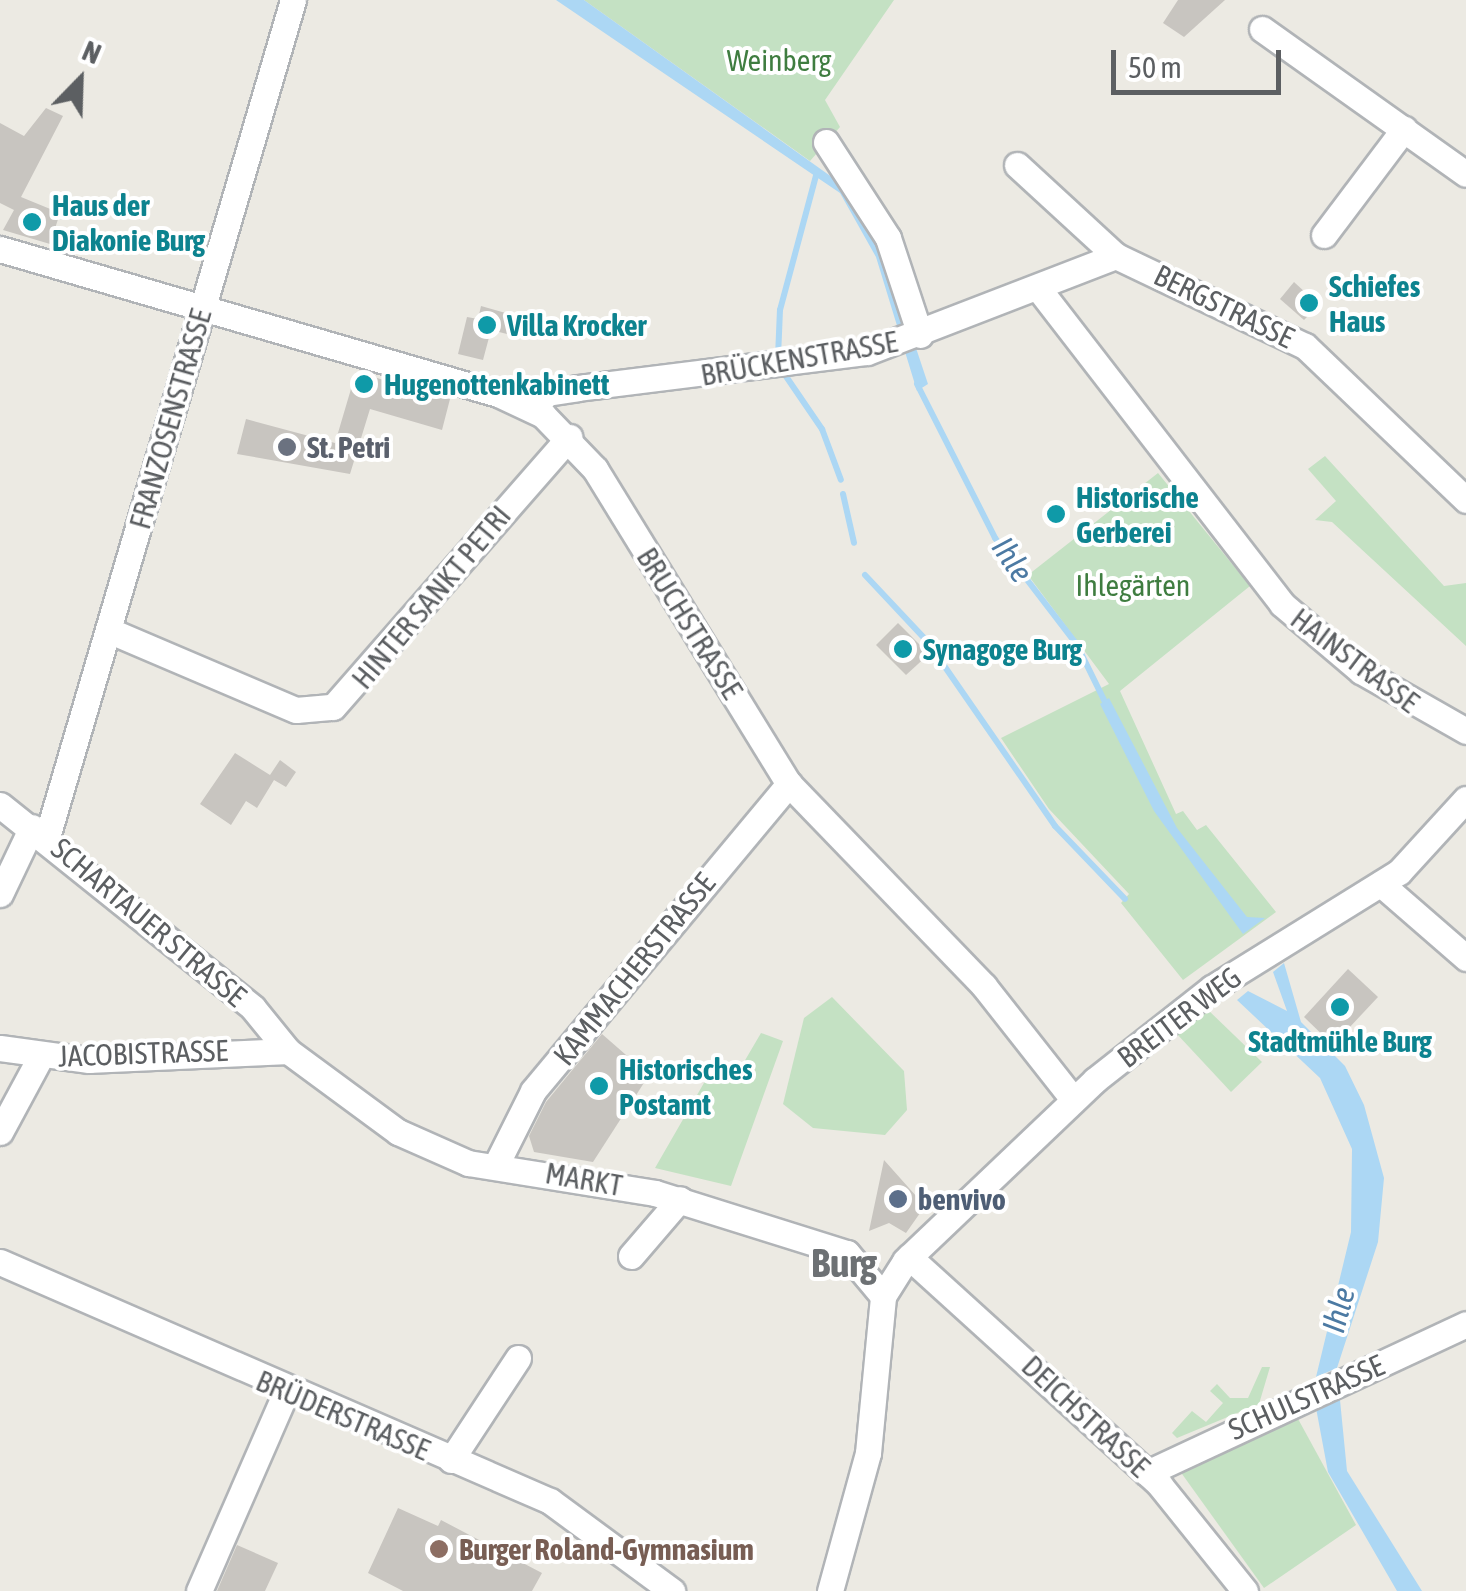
<!DOCTYPE html>
<meta charset="utf-8">
<style>
body{margin:0}
#map{position:relative;width:1466px;height:1591px;overflow:hidden;background:#eceae3;font-family:"Asap Condensed",sans-serif}
div>[style]{position:absolute}
[style*='--x']{left:calc(var(--x)*1px);top:calc(var(--y)*1px);width:calc(var(--w)*1px);rotate:calc(var(--a)*1deg)}
.green>*{inset:0;background:#c4e1c3}
.water>*{inset:0;background:#acd7f4}
.stream>*{height:6px;margin:-3px;padding:0 3px;transform-origin:3px;border-radius:3px;background:#acd7f4}
.building>*{inset:0;background:#c8c5c0}
.roads{filter:drop-shadow(2px 0 #b1b4b7) drop-shadow(-2px 0 #b1b4b7) drop-shadow(0 2px #b1b4b7) drop-shadow(0 -2px #b1b4b7)}
.minor>*{height:25px;margin:-12.5px;padding:0 12.5px;transform-origin:12.5px;border-radius:12.5px;background:#fff}
.dots>*{width:28px;height:28px;translate:-50% -50%;box-sizing:border-box;border:5px solid #fff;border-radius:50%}
span{translate:-50% -50%;white-space:nowrap;text-align:center;line-height:1.15;-webkit-text-stroke:8px #fff;paint-order:stroke}
.park-label{font-size:30px;color:#3f7d40}
.culture-label{font-size:30px;color:#0d838f;font-weight:700}
.left{translate:0 -50%;text-align:left}
.street-label{font-size:30px;color:#5c5f62}
.worship-label{font-size:30px;color:#5b616d;font-weight:700}
.service-label{font-size:30px;color:#4e5e75;font-weight:700}
.education-label{font-size:30px;color:#785e54;font-weight:700}
.water-label{font-size:32px;color:#4c7aa3;font-style:italic}
.district-label{font-size:40px;color:#6d7174;font-weight:700}
.north{position:absolute;left:30px;top:30px;width:100px;height:100px;-webkit-text-stroke:8px #fff;paint-order:stroke;rotate:23deg;font-size:28px;font-weight:700;line-height:40px;text-align:center;color:#5c5f62}
.north::after{content:'';display:block;margin:auto;width:35px;height:45px;background:#5c5f62;clip-path:polygon(50% 0,100% 100%,50% 72%,0 100%)}
.scale{position:absolute;left:1111px;top:50px;width:170px;height:45px;box-sizing:border-box;border:5px solid #5c5f62;border-top:0;padding-left:12px;font-size:30px;line-height:35px;white-space:nowrap;color:#5c5f62;-webkit-text-stroke:8px #fff;paint-order:stroke}
</style>
<div id="map">
<div class="green">
<div style="clip-path:polygon(584px 0,894px 0,825px 100px,840px 127px,810px 161px)"></div>
<div style="clip-path:polygon(1325px 456px,1444px 586px,1466px 583px,1466px 646px,1332px 522px,1315px 520px,1336px 501px,1308px 469px)"></div>
<div style="clip-path:polygon(1158px 473px,1250px 586px,1120px 691px,1176px 814px,1183px 811px,1197px 830px,1206px 825px,1276px 912px,1183px 980px,1121px 903px,1129px 894px,1049px 809px,1001px 738px,1109px 684px,1028px 575px)"></div>
<div style="clip-path:polygon(832px 997px,904px 1071px,907px 1110px,885px 1135px,813px 1128px,783px 1104px,804px 1018px)"></div>
<div style="clip-path:polygon(1206px 1008px,1262px 1062px,1231px 1092px,1176px 1033px)"></div>
<div style="clip-path:polygon(761px 1033px,783px 1041px,731px 1186px,655px 1168px,712px 1069px,744px 1062px)"></div>
<div style="clip-path:polygon(1262px 1367px,1270px 1367px,1259px 1404px,1177px 1438px,1172px 1433px,1192px 1411px,1206px 1422px,1223px 1403px,1210px 1391px,1217px 1384px,1230px 1398px,1248px 1398px)"></div>
<div style="clip-path:polygon(1297px 1417px,1356px 1525px,1264px 1588px,1177px 1467px)"></div>
</div>
<div class="water">
<div style="clip-path:polygon(556px 0,584px 0,843px 185px,883px 249px,928px 384px,917px 391px,876px 257px,840px 193px)"></div>
<div style="clip-path:polygon(1109px 698px,1177px 828px,1247px 917px,1265px 918px,1243px 934px,1154px 811px,1100px 704px)"></div>
<div style="clip-path:polygon(1284px 963px,1301px 1022px,1345px 1066px,1364px 1105px,1384px 1178px,1378px 1242px,1337px 1368px,1316px 1377px,1351px 1232px,1352px 1149px,1320px 1078px,1237px 1000px,1248px 991px,1287px 1011px,1273px 972px)"></div>
<div style="clip-path:polygon(1340px 1400px,1347px 1471px,1422px 1591px,1397px 1591px,1328px 1472px,1316px 1408px)"></div>
</div>
<div class="stream">
<div style="--x:778;--y:357;--w:47;--a:-87.6"></div>
<div style="--x:780;--y:310;--w:143;--a:-75"></div>
<div style="--x:781;--y:369;--w:73;--a:55.7"></div>
<div style="--x:822;--y:429;--w:54;--a:69.6"></div>
<div style="--x:917;--y:384;--w:173;--a:63.1"></div>
<div style="--x:995;--y:538;--w:135;--a:52.5"></div>
<div style="--x:1077;--y:645;--w:70;--a:63.8"></div>
<div style="--x:843;--y:494;--w:50;--a:77.3"></div>
<div style="--x:865;--y:575;--w:91;--a:46.8"></div>
<div style="--x:927;--y:641;--w:225;--a:55.3"></div>
<div style="--x:1055;--y:826;--w:101;--a:46.2"></div>
</div>
<div class="building">
<div style="clip-path:polygon(1178px 0,1225px 0,1184px 37px,1163px 23px)"></div>
<div style="clip-path:polygon(46px 108px,63px 116px,21px 197px,60px 213px,50px 244px,3px 230px,14px 210px,0 203px,0 123px,24px 136px)"></div>
<div style="clip-path:polygon(1294px 282px,1319px 305px,1304px 320px,1280px 299px)"></div>
<div style="clip-path:polygon(481px 306px,513px 315px,507px 334px,491px 330px,483px 360px,458px 354px,467px 317px,478px 319px)"></div>
<div style="clip-path:polygon(356px 372px,450px 399px,442px 430px,370px 409px,350px 474px,237px 454px,246px 419px,335px 443px)"></div>
<div style="clip-path:polygon(898px 623px,929px 654px,906px 675px,876px 645px)"></div>
<div style="clip-path:polygon(235px 753px,270px 775px,280px 760px,296px 772px,286px 787px,274px 780px,257px 808px,246px 801px,231px 825px,200px 804px)"></div>
<div style="clip-path:polygon(1348px 969px,1378px 997px,1333px 1045px,1304px 1017px)"></div>
<div style="clip-path:polygon(602px 1034px,649px 1075px,593px 1162px,534px 1152px,529px 1136px,546px 1102px)"></div>
<div style="clip-path:polygon(884px 1160px,925px 1206px,906px 1233px,889px 1223px,869px 1231px)"></div>
<div style="clip-path:polygon(398px 1508px,438px 1526px,441px 1520px,542px 1573px,532px 1591px,403px 1591px,368px 1573px)"></div>
<div style="clip-path:polygon(237px 1545px,278px 1563px,265px 1591px,217px 1591px)"></div>
</div>
<div class="roads">
<div class="minor">
<div style="--x:1262;--y:29;--w:250;--a:35.4"></div>
<div style="--x:826;--y:142;--w:114;--a:57.1"></div>
<div style="--x:888;--y:238;--w:102;--a:71.7"></div>
<div style="--x:1017;--y:165;--w:134;--a:42.6"></div>
<div style="--x:1116;--y:256;--w:209;--a:25.5"></div>
<div style="--x:1305;--y:346;--w:223;--a:43.7"></div>
<div style="--x:1324;--y:235;--w:133;--a:-53"></div>
<div style="--x:0;--y:249;--w:519;--a:16.23"></div>
<div style="--x:498;--y:394;--w:50;--a:25"></div>
<div style="--x:543;--y:415;--w:75;--a:46.1"></div>
<div style="--x:595;--y:469;--w:370;--a:58.4"></div>
<div style="--x:789;--y:784;--w:281;--a:46"></div>
<div style="--x:984;--y:986;--w:144;--a:51.8"></div>
<div style="--x:1038;--y:288;--w:399;--a:52.3"></div>
<div style="--x:1282;--y:604;--w:104;--a:40.3"></div>
<div style="--x:1361;--y:671;--w:121;--a:29.7"></div>
<div style="--x:532;--y:409;--w:22;--a:-47"></div>
<div style="--x:547;--y:393;--w:30;--a:-9"></div>
<div style="--x:577;--y:388;--w:292;--a:-7.1"></div>
<div style="--x:867;--y:352;--w:267;--a:-21.1"></div>
<div style="--x:108;--y:630;--w:204;--a:23.1"></div>
<div style="--x:296;--y:710;--w:37;--a:-5"></div>
<div style="--x:333;--y:707;--w:359;--a:-48.8"></div>
<div style="--x:0;--y:805;--w:324;--a:38.7"></div>
<div style="--x:253;--y:1008;--w:55;--a:50.9"></div>
<div style="--x:288;--y:1051;--w:137;--a:36.4"></div>
<div style="--x:398;--y:1132;--w:77;--a:23.9"></div>
<div style="--x:468;--y:1163;--w:189;--a:9.1"></div>
<div style="--x:655;--y:1193;--w:201;--a:17.4"></div>
<div style="--x:847;--y:1253;--w:56;--a:50.1"></div>
<div style="--x:47;--y:837;--w:872;--a:-73.62"></div>
<div style="--x:1381;--y:884;--w:113;--a:41"></div>
<div style="--x:0;--y:894;--w:74;--a:-64.5"></div>
<div style="--x:0;--y:1048;--w:90;--a:7.7"></div>
<div style="--x:89;--y:1060;--w:199;--a:-2.6"></div>
<div style="--x:0;--y:1132;--w:86;--a:-61.7"></div>
<div style="--x:496;--y:1165;--w:83;--a:-63.4"></div>
<div style="--x:533;--y:1091;--w:400;--a:-50.2"></div>
<div style="--x:631;--y:1256;--w:75;--a:-49.3"></div>
<div style="--x:909;--y:1257;--w:338;--a:42.2"></div>
<div style="--x:1159;--y:1484;--w:137;--a:51.2"></div>
<div style="--x:0;--y:1262;--w:600;--a:23.49"></div>
<div style="--x:550;--y:1501;--w:152;--a:36.4"></div>
<div style="--x:451;--y:1460;--w:122;--a:-56.7"></div>
<div style="--x:1147;--y:1473;--w:352;--a:-25"></div>
<div style="--x:199;--y:1591;--w:217;--a:-66.4"></div>
<div style="--x:830;--y:1591;--w:143;--a:-74.6"></div>
<div style="--x:868;--y:1453;--w:158;--a:-84.5"></div>
<div style="--x:883;--y:1296;--w:41;--a:-57.8"></div>
<div style="--x:905;--y:1261;--w:262;--a:-43.6"></div>
<div style="--x:1095;--y:1080;--w:149;--a:-38.2"></div>
<div style="--x:1212;--y:988;--w:220;--a:-31.8"></div>
<div style="--x:1399;--y:872;--w:99;--a:-47.5"></div>
</div>
</div>
<div class="dots">
<div style="left:32px;top:222px;background:#0f9aa8"></div>
<div style="left:1309px;top:303px;background:#0f9aa8"></div>
<div style="left:487px;top:325px;background:#0f9aa8"></div>
<div style="left:364px;top:384px;background:#0f9aa8"></div>
<div style="left:287px;top:447px;background:#6b7280"></div>
<div style="left:1056px;top:514px;background:#0f9aa8"></div>
<div style="left:903px;top:649px;background:#0f9aa8"></div>
<div style="left:1340px;top:1007px;background:#0f9aa8"></div>
<div style="left:599px;top:1086px;background:#0f9aa8"></div>
<div style="left:898px;top:1199px;background:#5c6f8a"></div>
<div style="left:439px;top:1549px;background:#8d6e63"></div>
</div>
<div class="park-label">
<span style="left:779px;top:60px">Weinberg</span>
<span style="left:1133px;top:585px">Ihlegärten</span>
</div>
<div class="culture-label">
<span class="left" style="left:52px;top:222px">Haus der<br>Diakonie Burg</span>
<span class="left" style="left:1329px;top:303px">Schiefes<br>Haus</span>
<span class="left" style="left:507px;top:325px">Villa Krocker</span>
<span class="left" style="left:384px;top:384px">Hugenottenkabinett</span>
<span class="left" style="left:1076px;top:514px">Historische<br>Gerberei</span>
<span class="left" style="left:923px;top:649px">Synagoge Burg</span>
<span style="left:1340px;top:1041px">Stadtmühle Burg</span>
<span class="left" style="left:619px;top:1086px">Historisches<br>Postamt</span>
</div>
<div class="street-label">
<span style="left:1224px;top:306px;rotate:26deg">BERGSTRASSE</span>
<span style="left:799px;top:358px;rotate:-10deg">BRÜCKENSTRASSE</span>
<span style="left:170px;top:419px;rotate:-74deg">FRANZOSENSTRASSE</span>
<span style="left:431px;top:597px;rotate:-50deg">HINTER SANKT PETRI</span>
<span style="left:690px;top:623px;rotate:58deg">BRUCHSTRASSE</span>
<span style="left:1355px;top:660px;rotate:37deg">HAINSTRASSE</span>
<span style="left:149px;top:922px;rotate:40deg">SCHARTAUER STRASSE</span>
<span style="left:634px;top:969px;rotate:-51deg">KAMMACHERSTRASSE</span>
<span style="left:1179px;top:1017px;rotate:-37deg">BREITER WEG</span>
<span style="left:143px;top:1053px;rotate:-2deg">JACOBISTRASSE</span>
<span style="left:584px;top:1179px;rotate:10deg">MARKT</span>
<span style="left:1306px;top:1397px;rotate:-24deg">SCHULSTRASSE</span>
<span style="left:343px;top:1415px;rotate:23deg">BRÜDERSTRASSE</span>
<span style="left:1086px;top:1416px;rotate:43deg">DEICHSTRASSE</span>
</div>
<div class="worship-label">
<span class="left" style="left:307px;top:447px">St. Petri</span>
</div>
<div class="service-label">
<span class="left" style="left:918px;top:1199px">benvivo</span>
</div>
<div class="education-label">
<span class="left" style="left:459px;top:1549px">Burger Roland-Gymnasium</span>
</div>
<div class="water-label">
<span style="left:1012px;top:560px;rotate:56deg">Ihle</span>
<span style="left:1339px;top:1310px;rotate:-75deg">Ihle</span>
</div>
<div class="district-label">
<span style="left:844px;top:1263px">Burg</span>
</div>
<div class="north">N</div>
<div class="scale">50 m</div>
</div>
